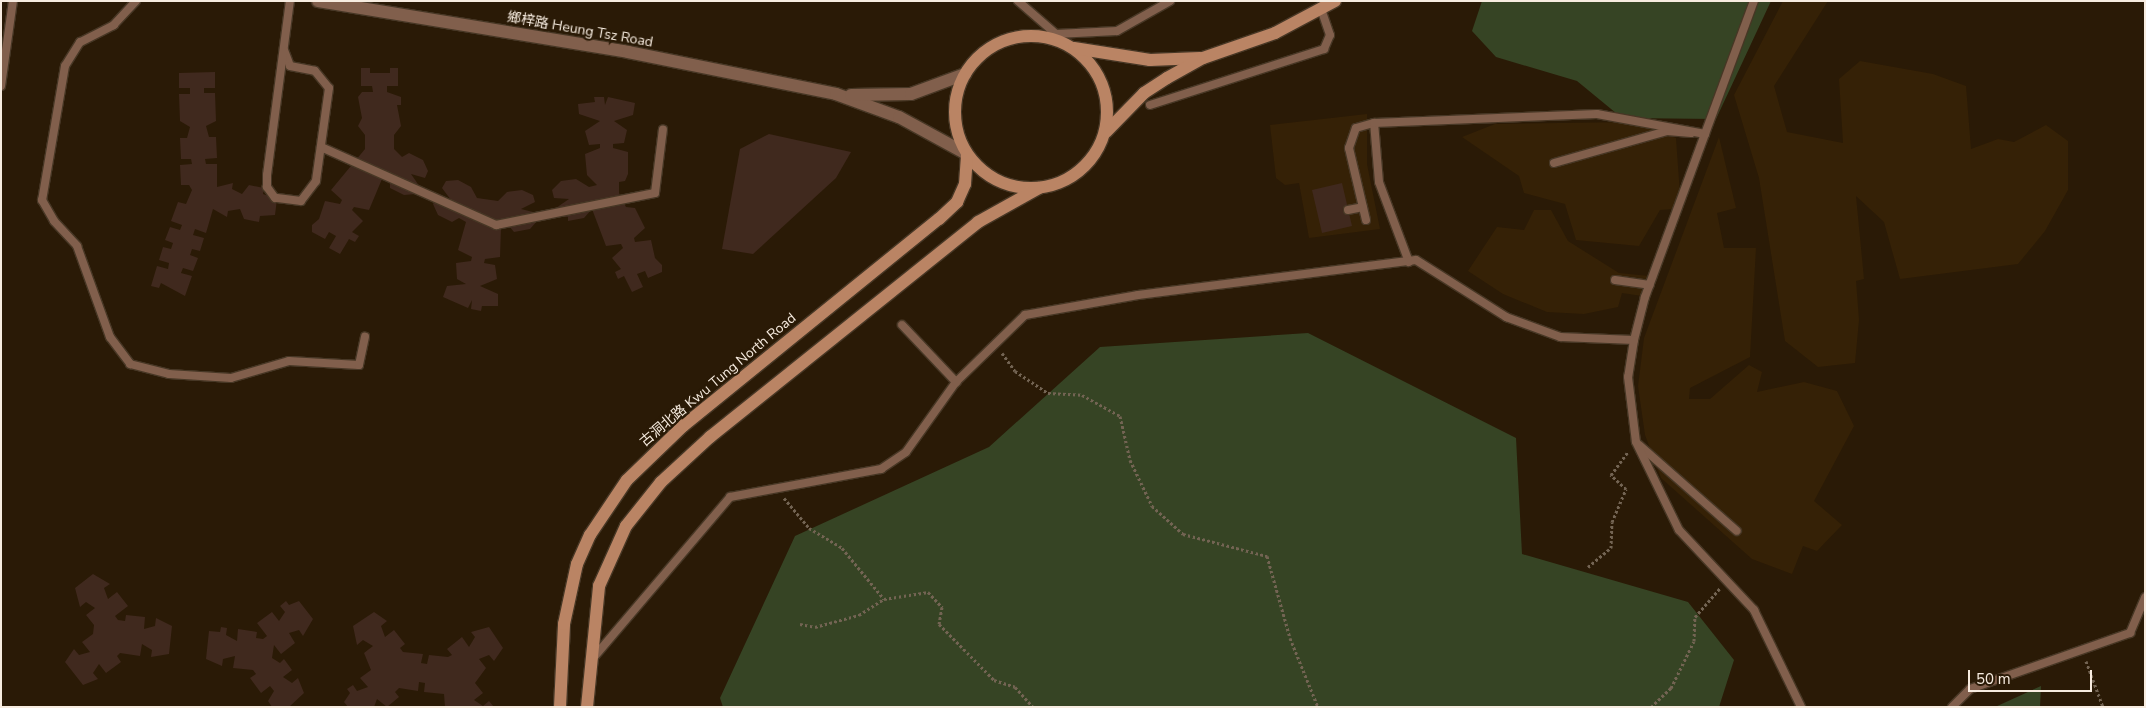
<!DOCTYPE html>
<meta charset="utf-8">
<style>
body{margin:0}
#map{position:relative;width:2146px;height:708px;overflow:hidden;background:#2a1a06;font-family:"Nunito Sans","Noto Sans SC",sans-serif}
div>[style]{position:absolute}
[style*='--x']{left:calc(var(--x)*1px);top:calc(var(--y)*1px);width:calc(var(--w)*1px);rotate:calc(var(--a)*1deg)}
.built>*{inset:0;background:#352106}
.green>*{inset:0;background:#364424}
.building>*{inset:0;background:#40291e}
.path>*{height:3px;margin-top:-1.5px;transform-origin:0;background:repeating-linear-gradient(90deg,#736453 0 2.5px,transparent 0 5px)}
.roads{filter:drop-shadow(1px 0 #473725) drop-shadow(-1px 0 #473725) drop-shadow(0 1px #473725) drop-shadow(0 -1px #473725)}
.service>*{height:8px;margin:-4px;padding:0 4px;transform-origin:4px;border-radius:4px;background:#815f4c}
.minor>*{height:12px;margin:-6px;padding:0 6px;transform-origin:6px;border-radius:6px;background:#815f4c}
.secondary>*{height:12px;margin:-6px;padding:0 6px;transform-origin:6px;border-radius:6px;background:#ba8464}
.secondary>.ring{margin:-6px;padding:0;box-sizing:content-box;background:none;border:12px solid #ba8464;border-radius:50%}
span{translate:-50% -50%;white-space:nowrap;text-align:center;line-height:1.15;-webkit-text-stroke:4.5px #2a1a06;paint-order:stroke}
.street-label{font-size:14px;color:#f7ece0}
.frame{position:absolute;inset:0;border:2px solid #f7ece0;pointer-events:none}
.scale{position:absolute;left:1968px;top:670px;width:124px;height:22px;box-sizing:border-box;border:2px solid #f7ece0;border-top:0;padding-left:6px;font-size:15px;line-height:18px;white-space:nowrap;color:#f7ece0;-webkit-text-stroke:4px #2a1a06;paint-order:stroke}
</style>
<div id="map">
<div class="built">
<div style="clip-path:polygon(1783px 1px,1828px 1px,1774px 86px,1787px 132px,1843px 143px,1839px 79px,1860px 61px,1933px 74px,1966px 86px,1971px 149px,1998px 139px,2014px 142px,2046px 125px,2068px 141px,2068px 190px,2045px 231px,2018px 264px,1900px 279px,1884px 222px,1856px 196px,1864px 279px,1856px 281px,1859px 320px,1855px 363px,1818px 367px,1785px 341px,1759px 178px,1734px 95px)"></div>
<div style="clip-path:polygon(1367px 114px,1367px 164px,1380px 229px,1309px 238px,1299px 183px,1285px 185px,1276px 178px,1270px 125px)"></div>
<div style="clip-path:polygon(1632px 122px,1676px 138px,1680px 194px,1673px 209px,1660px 210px,1639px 246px,1576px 240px,1565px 204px,1524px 193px,1519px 176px,1462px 137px,1495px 124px)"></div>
<div style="clip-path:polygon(1719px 137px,1736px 208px,1717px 213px,1724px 248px,1756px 248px,1750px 357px,1690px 388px,1689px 399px,1710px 399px,1749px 365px,1762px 372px,1757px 392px,1804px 382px,1837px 391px,1854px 426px,1814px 501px,1842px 525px,1817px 551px,1803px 546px,1792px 574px,1752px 559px,1661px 478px,1645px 435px,1638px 386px,1644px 338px)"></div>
<div style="clip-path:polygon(1534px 210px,1551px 210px,1568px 241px,1619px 273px,1649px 276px,1642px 296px,1622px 293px,1618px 307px,1584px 314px,1547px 312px,1503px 294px,1468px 271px,1497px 227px,1524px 230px)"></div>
</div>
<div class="green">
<div style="clip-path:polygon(1482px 1px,1771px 1px,1716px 119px,1622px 118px,1577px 81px,1496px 57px,1472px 31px)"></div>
<div style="clip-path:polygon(1308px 333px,1516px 438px,1522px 554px,1688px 602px,1734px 660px,1719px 707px,723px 707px,720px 698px,795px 536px,989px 447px,1100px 347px)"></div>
<div style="clip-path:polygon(2041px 686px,2040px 707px,1995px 707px)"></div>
</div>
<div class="building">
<div style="clip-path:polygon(361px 68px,370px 68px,370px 73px,390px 73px,390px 68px,398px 68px,398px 86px,387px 86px,387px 92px,401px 97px,401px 105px,397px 105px,401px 126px,394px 135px,394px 149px,402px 157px,409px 153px,423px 160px,428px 171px,425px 178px,411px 174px,420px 187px,416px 194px,404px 195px,390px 188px,390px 180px,382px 179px,369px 210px,354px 207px,352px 210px,363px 221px,352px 232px,359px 236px,355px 242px,349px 239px,340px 254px,329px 248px,336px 236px,329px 232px,325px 239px,312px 232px,312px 225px,319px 219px,325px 201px,340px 204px,342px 200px,331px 190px,365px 149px,365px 135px,358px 126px,362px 118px,358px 97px,362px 92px,373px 92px,372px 86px,361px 86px)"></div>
<div style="clip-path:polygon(215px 72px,215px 88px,204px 88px,204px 93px,215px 93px,216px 121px,206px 126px,209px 137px,216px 137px,217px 158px,205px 159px,206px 164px,217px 164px,217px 187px,233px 183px,232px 189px,242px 194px,249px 185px,264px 188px,263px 194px,277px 199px,275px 215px,260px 216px,259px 222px,244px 219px,240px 209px,228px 211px,227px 217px,213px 209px,206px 233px,195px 229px,193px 235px,204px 238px,200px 251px,192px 249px,190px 255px,198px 258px,193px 271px,183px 268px,181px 273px,192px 276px,185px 296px,161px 283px,159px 288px,151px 286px,157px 266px,168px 269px,169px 263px,159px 260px,163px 247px,171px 249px,173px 243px,165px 240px,170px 227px,180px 230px,182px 225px,171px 221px,178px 202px,186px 204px,192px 190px,189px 185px,181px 185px,180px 165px,192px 164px,191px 159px,181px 159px,180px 138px,187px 138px,190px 127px,180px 121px,179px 94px,190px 94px,190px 88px,179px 88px,179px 73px)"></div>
<div style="clip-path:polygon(594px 97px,604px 97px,605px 105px,608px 97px,635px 103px,633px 115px,614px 121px,627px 130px,624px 143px,613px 144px,613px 148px,628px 152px,628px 174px,625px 181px,619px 182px,619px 193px,626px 207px,635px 208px,645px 228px,634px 238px,635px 242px,651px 240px,655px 258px,662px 265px,662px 272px,648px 278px,645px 271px,637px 274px,643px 287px,632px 292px,624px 276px,618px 279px,615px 272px,621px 269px,612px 258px,623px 248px,621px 244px,606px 246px,592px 209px,584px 218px,568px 221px,568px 217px,557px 216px,556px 208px,569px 199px,554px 198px,552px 190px,561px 181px,576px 179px,589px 187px,597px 185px,587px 175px,585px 154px,600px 148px,600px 144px,589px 145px,585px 131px,600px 121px,579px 114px,578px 104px,595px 102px)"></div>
<div style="clip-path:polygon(769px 134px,851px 152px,836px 178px,753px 254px,722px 249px,740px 149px)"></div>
<div style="clip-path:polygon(458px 180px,471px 187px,477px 198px,498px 201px,507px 192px,522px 190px,533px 195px,535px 202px,521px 209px,537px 213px,538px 220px,530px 229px,514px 232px,509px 226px,501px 227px,500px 257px,485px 259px,484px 263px,495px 265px,497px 279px,480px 286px,498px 294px,498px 306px,482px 306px,481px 311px,471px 309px,472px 300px,468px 308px,443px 297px,447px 286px,466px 284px,457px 279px,456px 263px,471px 261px,472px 257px,458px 250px,466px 222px,459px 218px,452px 222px,438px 215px,433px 204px,437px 197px,451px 200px,442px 188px,446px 181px)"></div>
<div style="clip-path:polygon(1342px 183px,1352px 226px,1322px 233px,1312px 190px)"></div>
<div style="clip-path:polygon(93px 574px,110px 584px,104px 588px,108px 599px,117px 592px,128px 606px,115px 616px,118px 620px,125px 621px,126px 615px,145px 617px,144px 629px,155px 626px,156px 618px,172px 626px,169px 654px,151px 657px,152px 650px,142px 644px,140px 656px,120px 653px,117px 656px,121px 662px,106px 673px,99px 664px,93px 673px,98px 679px,83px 685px,65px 662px,74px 649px,79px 655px,90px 652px,82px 642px,93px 634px,94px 625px,86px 615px,95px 608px,86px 602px,80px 607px,75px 588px)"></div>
<div style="clip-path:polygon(286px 601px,289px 605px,299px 601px,313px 619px,303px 636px,299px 630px,289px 633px,295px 643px,281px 654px,274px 645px,272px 658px,280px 663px,284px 659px,292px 670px,283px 677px,292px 683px,298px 678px,304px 693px,289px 707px,272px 707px,268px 701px,274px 691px,270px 686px,261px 693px,250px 678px,256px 674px,253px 670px,233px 668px,235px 656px,223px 659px,222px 666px,206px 659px,209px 631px,220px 632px,221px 627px,227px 628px,226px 635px,237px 641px,238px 629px,257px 632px,256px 638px,263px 639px,267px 636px,257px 623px,272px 612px,279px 621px,285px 612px,280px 606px)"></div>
<div style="clip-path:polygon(374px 612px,387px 621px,381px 626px,385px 637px,394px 630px,405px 644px,400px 648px,403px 652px,423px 654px,421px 663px,427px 664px,429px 655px,448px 657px,452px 655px,447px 649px,462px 637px,469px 647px,475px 637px,471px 632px,489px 627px,503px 648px,494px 661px,489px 655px,479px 659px,486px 668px,475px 683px,483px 693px,474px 700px,483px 706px,489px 701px,494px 707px,445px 707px,444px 694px,424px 692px,425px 683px,419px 682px,418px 691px,399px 688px,395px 692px,399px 697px,387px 707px,377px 699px,374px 707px,348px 707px,344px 702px,350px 693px,347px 689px,353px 685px,357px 691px,368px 687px,360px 678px,371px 670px,364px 653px,373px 646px,363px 640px,357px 645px,353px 626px)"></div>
</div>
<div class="path">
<div style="--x:1002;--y:353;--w:22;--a:54"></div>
<div style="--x:1015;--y:371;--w:40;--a:34"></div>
<div style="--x:1048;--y:393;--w:34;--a:3"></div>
<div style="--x:1082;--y:395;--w:43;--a:28.9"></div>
<div style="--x:1120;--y:416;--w:45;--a:77.2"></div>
<div style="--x:1130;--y:460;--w:51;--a:64.4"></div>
<div style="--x:1152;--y:506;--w:42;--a:42.1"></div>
<div style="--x:1183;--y:534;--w:87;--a:14.7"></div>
<div style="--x:1267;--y:556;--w:85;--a:74.3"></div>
<div style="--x:1290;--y:638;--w:74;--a:67.9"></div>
<div style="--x:784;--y:498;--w:39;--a:50"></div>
<div style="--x:809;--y:528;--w:39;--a:31"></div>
<div style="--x:842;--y:548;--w:66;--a:50.5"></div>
<div style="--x:1588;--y:567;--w:30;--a:-40"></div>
<div style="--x:1611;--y:548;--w:26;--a:-88"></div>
<div style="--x:1612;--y:522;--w:36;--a:-67"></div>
<div style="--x:1626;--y:489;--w:21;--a:-137"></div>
<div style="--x:1611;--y:475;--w:29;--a:-54"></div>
<div style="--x:800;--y:624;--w:15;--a:11"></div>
<div style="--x:815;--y:627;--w:46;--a:-15.3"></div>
<div style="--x:859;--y:615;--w:30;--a:-33"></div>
<div style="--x:884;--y:599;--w:45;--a:-9"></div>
<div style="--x:928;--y:592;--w:21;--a:47"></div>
<div style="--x:942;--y:607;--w:17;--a:100"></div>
<div style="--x:939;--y:624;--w:78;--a:45.5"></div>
<div style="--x:994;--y:680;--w:22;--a:18"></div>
<div style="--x:1015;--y:687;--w:27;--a:48"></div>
<div style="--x:2086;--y:661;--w:49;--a:69.7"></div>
<div style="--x:1651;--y:707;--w:28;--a:-44"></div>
<div style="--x:1671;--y:688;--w:52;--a:-63.9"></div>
<div style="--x:1694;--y:641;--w:24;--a:-88"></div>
<div style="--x:1695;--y:617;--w:38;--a:-49"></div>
</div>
<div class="roads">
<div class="service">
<div style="--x:136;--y:1;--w:33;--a:133"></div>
<div style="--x:114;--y:25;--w:38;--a:153"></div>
<div style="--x:80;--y:42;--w:28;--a:122"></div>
<div style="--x:65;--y:66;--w:136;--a:99.7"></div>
<div style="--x:42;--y:200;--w:24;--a:60"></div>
<div style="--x:54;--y:221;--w:34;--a:47"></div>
<div style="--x:77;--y:246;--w:97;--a:70.1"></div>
<div style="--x:110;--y:337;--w:34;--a:53"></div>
<div style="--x:130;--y:364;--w:40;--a:14.4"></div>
<div style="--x:169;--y:374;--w:62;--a:3.7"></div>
<div style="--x:231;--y:378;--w:60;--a:-16.3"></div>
<div style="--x:289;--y:361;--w:70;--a:3.3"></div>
<div style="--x:359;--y:365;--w:29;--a:-78"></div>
<div style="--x:1018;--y:1;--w:50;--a:41"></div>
<div style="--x:1056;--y:34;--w:61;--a:-2.8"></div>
<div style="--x:1117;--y:31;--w:61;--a:-29.5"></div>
<div style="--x:284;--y:50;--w:17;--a:69"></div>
<div style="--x:290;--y:66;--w:25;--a:11"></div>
<div style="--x:315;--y:71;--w:22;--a:51"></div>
<div style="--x:329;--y:88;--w:94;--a:98"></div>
<div style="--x:316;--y:181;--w:25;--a:127"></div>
<div style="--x:301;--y:201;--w:26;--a:-173"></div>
<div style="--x:275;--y:198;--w:14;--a:-126"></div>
<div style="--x:267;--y:187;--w:12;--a:-90"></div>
<div style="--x:267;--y:175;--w:176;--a:-82.5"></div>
<div style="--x:1;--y:86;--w:86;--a:-82"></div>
<div style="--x:1150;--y:105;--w:183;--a:-17.8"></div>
<div style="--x:1324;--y:49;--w:15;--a:-67"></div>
<div style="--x:1330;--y:35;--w:28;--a:-109"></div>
<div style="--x:321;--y:147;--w:192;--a:24"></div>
<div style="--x:496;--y:225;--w:162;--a:-11.4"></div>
<div style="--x:655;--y:193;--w:64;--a:-82.9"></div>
<div style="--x:1554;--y:163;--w:117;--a:-15.8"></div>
<div style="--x:1667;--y:131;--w:24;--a:5"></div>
<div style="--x:1348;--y:210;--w:15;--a:-11"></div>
<div style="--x:1366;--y:220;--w:74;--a:-103.3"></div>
<div style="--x:1349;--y:148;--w:21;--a:-71"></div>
<div style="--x:1356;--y:128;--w:19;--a:-16"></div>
<div style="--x:1409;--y:262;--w:85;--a:-110.6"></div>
<div style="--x:1379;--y:182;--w:59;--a:-94.8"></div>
<div style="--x:1374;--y:123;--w:223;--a:-2.3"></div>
<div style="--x:1597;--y:114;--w:110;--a:10.5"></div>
<div style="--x:1615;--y:280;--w:35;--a:8"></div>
<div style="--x:902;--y:325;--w:79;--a:46.5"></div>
<div style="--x:1634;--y:340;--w:44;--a:-75.7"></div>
<div style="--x:1645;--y:297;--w:315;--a:-69.8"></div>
<div style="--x:1639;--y:445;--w:130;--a:41.3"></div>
<div style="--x:594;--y:657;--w:210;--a:-49.6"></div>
<div style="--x:730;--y:497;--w:154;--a:-10.5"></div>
<div style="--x:881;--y:469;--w:30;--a:-34"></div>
<div style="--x:906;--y:452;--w:86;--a:-54.5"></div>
<div style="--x:956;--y:382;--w:96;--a:-44.2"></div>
<div style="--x:1025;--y:315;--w:115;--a:-10"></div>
<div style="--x:1138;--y:295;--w:280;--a:-7.2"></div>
<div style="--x:1416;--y:260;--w:107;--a:32.3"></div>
<div style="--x:1506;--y:317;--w:58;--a:20.3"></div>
<div style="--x:1560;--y:337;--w:74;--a:2.3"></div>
<div style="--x:1634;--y:340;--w:37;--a:99"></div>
<div style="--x:1628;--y:377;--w:65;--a:83"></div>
<div style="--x:1636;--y:442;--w:98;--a:64"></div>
<div style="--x:1679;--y:530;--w:110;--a:46.8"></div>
<div style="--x:1754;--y:610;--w:108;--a:64.1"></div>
<div style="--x:1952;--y:707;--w:25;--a:-45"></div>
<div style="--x:1970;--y:689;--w:170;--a:-19.3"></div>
<div style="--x:2130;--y:633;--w:39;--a:-67"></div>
</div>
<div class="minor">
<div style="--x:318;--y:1;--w:314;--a:9.3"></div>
<div style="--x:628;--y:52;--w:212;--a:11.4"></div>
<div style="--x:836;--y:94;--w:67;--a:20.1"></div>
<div style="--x:899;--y:117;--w:77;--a:28.6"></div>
<div style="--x:851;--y:95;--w:60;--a:-1"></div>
<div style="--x:911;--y:94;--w:58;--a:-20.3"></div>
</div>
<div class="secondary">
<div class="ring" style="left:955px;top:36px;width:140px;height:140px"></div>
<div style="--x:1074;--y:48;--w:77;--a:9"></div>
<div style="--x:1150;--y:60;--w:50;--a:-2.3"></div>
<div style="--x:1106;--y:132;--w:54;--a:-45.7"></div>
<div style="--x:1144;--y:93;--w:27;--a:-33"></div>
<div style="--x:1167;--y:78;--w:41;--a:-29.1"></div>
<div style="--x:1203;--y:58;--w:76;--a:-19.1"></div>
<div style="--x:1275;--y:33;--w:68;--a:-28.1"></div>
<div style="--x:560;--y:707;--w:83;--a:-87.2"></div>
<div style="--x:564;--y:624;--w:61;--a:-77.8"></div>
<div style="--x:577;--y:564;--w:32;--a:-66"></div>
<div style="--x:590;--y:535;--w:66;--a:-56.1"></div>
<div style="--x:627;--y:480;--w:78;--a:-44"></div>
<div style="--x:683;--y:426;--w:329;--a:-39"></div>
<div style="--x:939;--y:219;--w:25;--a:-43"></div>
<div style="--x:957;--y:202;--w:20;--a:-66"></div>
<div style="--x:965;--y:184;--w:30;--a:-86"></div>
<div style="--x:587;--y:707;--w:122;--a:-84.3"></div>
<div style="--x:599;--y:586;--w:66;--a:-65.8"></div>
<div style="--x:626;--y:526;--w:56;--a:-51.5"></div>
<div style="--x:661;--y:482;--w:67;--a:-42.6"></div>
<div style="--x:710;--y:437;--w:344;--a:-38.7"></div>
<div style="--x:978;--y:222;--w:70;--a:-29.1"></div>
</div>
</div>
<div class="street-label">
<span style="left:580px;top:30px;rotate:10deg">鄉梓路 Heung Tsz Road</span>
<span style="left:718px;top:380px;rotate:-40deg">古洞北路 Kwu Tung North Road</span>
</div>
<div class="frame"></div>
<div class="scale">50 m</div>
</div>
